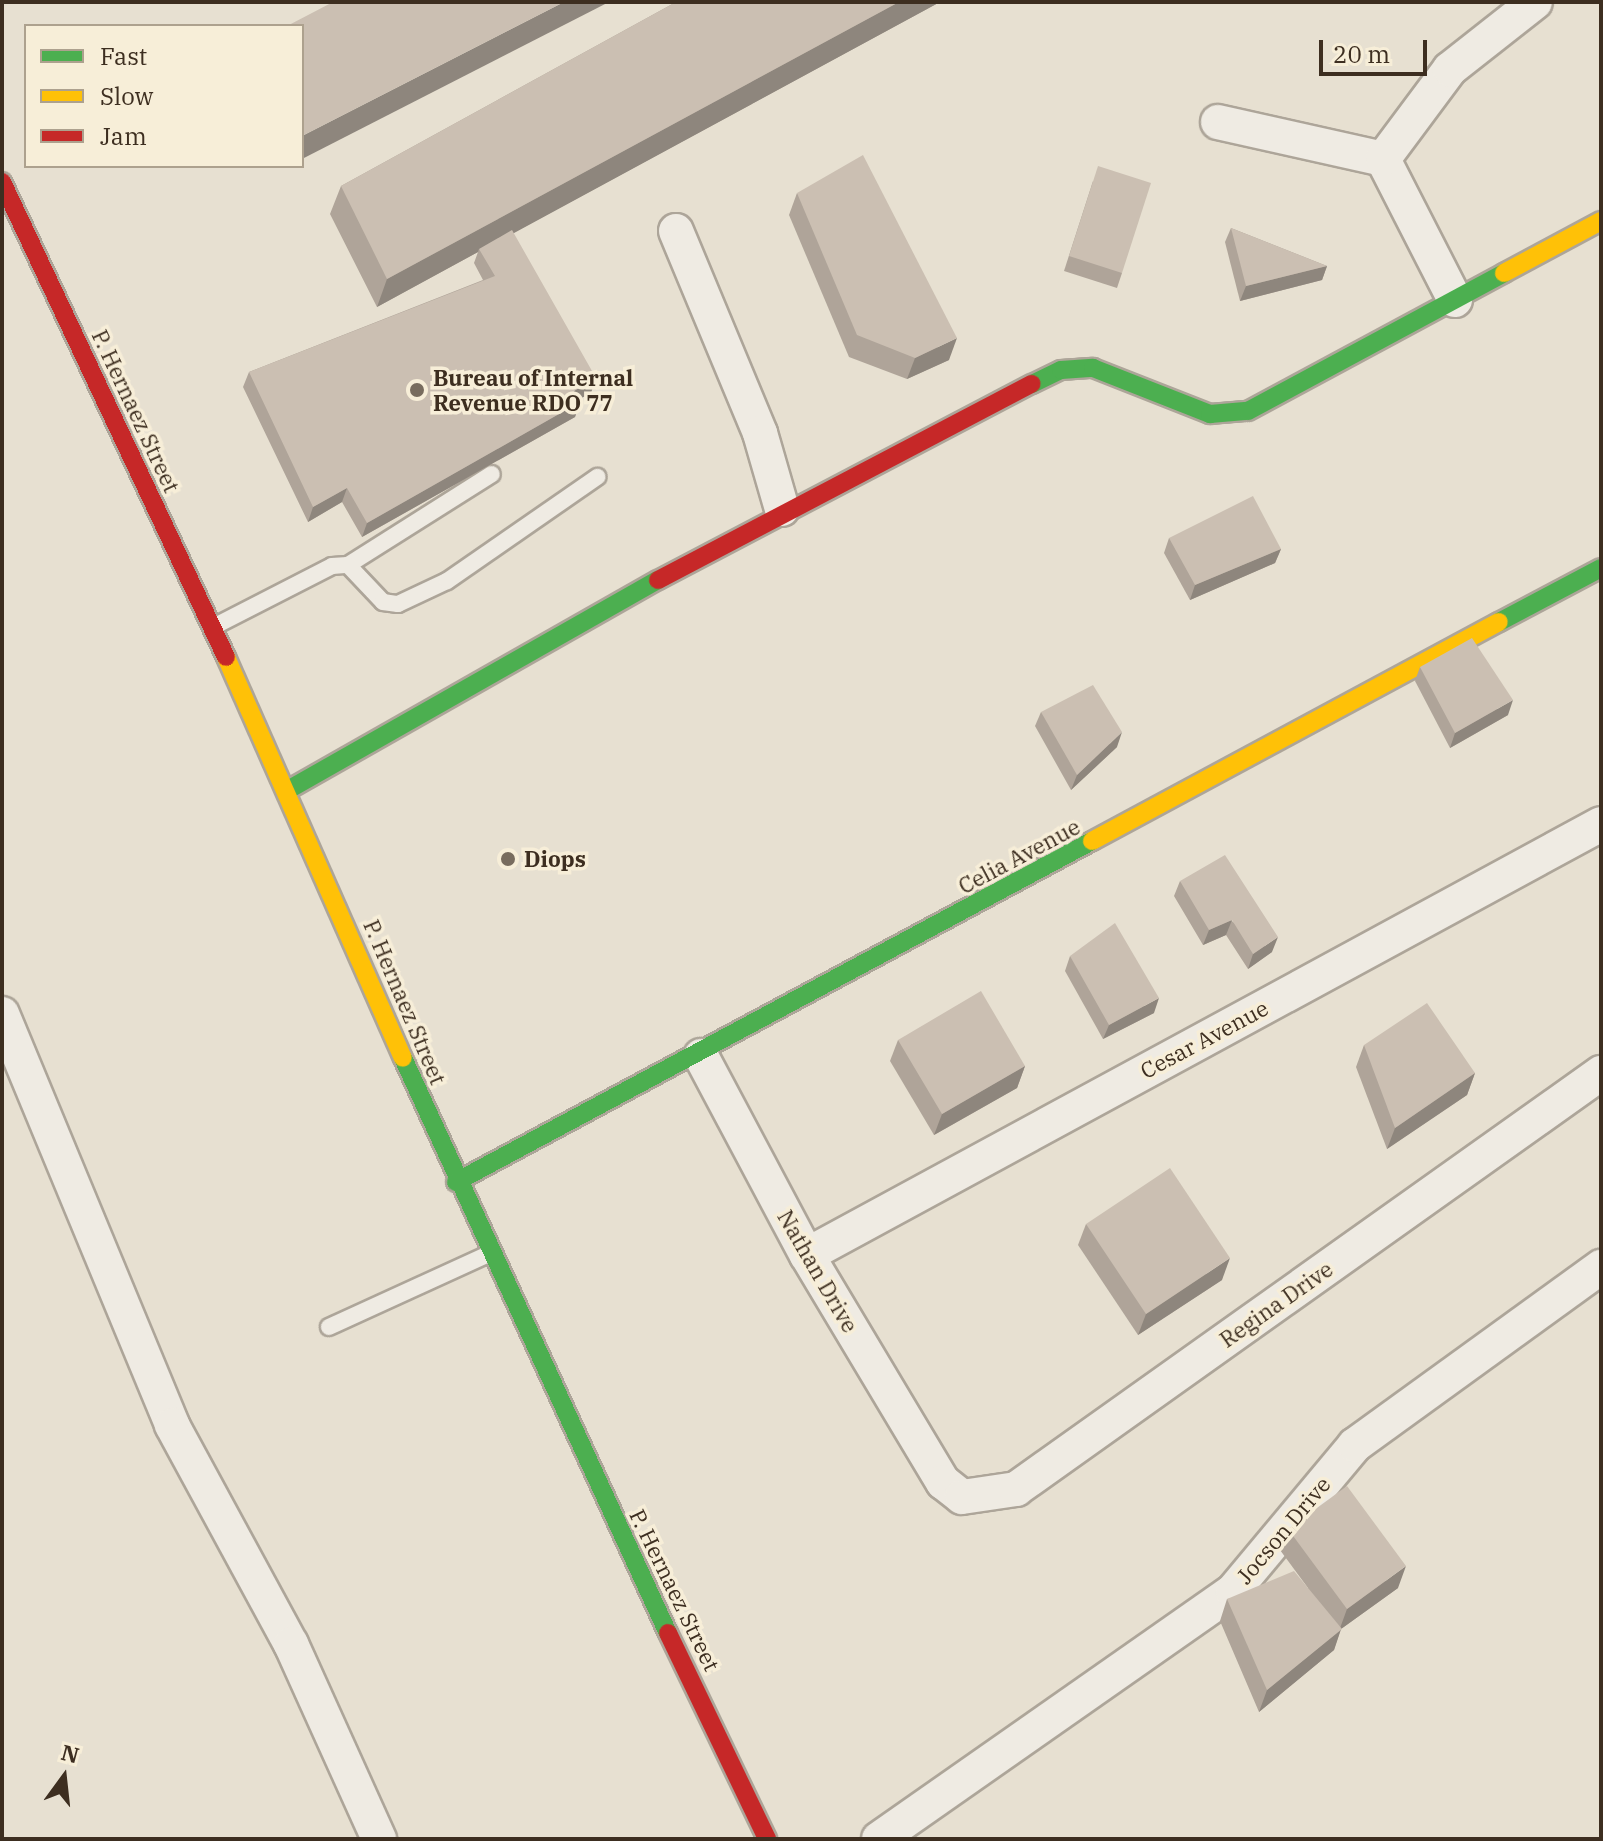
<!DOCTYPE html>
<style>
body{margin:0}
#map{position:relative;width:1603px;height:1841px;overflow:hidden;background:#e7e0d1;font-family:"IBM Plex Serif",serif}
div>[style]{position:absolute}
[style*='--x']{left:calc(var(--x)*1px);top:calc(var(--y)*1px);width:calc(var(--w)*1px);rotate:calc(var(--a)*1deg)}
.roads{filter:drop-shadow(2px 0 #ada599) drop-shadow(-2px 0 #ada599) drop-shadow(0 2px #ada599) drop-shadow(0 -2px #ada599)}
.lane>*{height:16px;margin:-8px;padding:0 8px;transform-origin:8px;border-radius:8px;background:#efebe3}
.street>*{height:34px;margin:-17px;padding:0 17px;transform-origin:17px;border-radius:17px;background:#efebe3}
.fast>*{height:18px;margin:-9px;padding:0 9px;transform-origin:9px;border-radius:9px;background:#4caf50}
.slow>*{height:18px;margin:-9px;padding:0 9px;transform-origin:9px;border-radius:9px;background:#ffc107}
.jam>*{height:18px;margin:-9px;padding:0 9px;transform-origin:9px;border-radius:9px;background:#c62828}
.wall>*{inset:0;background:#afa499}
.shaded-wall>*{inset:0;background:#8e867d}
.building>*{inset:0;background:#cbbfb2}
.dots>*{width:22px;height:22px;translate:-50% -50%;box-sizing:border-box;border:4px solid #f7eed8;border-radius:50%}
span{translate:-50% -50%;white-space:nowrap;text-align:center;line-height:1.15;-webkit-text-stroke:7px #f7eed8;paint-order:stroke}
.poi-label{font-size:22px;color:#3d2e20;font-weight:700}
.left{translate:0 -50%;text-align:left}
.street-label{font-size:22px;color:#3d2e20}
.frame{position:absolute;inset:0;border:4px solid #3d2e20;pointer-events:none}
.legend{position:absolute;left:24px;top:24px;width:280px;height:144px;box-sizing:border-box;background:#f7eed8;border:2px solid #ada18e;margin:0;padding:10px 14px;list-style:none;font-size:24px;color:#3d2e20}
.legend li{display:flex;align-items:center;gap:16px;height:40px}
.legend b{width:40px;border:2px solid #ada18e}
.north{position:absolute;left:24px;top:1737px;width:80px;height:80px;-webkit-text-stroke:6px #f7eed8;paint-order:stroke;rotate:15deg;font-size:22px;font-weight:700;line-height:32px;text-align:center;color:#3d2e20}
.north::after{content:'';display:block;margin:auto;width:28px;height:36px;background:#3d2e20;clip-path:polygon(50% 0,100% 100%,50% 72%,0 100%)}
.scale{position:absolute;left:1319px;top:40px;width:108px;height:36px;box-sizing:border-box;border:4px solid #3d2e20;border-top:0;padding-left:10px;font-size:24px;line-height:28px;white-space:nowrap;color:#3d2e20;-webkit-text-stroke:6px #f7eed8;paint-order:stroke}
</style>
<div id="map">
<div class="roads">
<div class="lane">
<div style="--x:348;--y:565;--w:170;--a:-32.3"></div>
<div style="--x:213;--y:627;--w:134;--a:-27.1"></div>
<div style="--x:332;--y:566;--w:16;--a:-4"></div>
<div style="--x:348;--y:565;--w:51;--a:46.6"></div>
<div style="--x:383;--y:602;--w:15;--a:8"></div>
<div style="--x:398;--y:604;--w:54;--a:-25.1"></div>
<div style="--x:447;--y:581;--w:183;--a:-34.7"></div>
<div style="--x:329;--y:1327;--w:173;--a:-24.6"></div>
</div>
<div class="street">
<div style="--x:1218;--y:122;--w:169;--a:12.6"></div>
<div style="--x:676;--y:231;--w:219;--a:67.4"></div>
<div style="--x:760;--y:433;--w:79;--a:73.9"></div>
<div style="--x:1455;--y:300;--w:158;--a:-117.1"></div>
<div style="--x:1383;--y:159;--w:112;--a:-53.3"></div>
<div style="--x:1450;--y:69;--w:108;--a:-38.2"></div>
<div style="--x:2;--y:1014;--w:445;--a:67.5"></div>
<div style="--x:172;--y:1425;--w:249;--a:61.5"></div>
<div style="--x:291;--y:1644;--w:214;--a:65.7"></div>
<div style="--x:701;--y:1056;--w:225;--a:62"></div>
<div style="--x:807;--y:1255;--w:265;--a:59.1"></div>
<div style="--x:943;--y:1482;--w:24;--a:38"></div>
<div style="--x:962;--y:1497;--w:55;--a:-8.4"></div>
<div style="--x:1016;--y:1489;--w:718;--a:-35.42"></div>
<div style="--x:807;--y:1255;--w:903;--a:-28.49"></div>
<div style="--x:879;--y:1839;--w:432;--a:-35"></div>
<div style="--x:1233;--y:1591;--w:190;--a:-50.1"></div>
<div style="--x:1355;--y:1445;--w:304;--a:-35.9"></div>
</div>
<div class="fast">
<div style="--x:1032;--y:384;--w:32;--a:-26"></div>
<div style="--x:1061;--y:370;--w:32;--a:-4"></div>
<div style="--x:1093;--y:368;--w:126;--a:21.5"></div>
<div style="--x:1210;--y:414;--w:38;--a:-5"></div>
<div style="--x:1248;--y:411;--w:291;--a:-28.3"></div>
<div style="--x:1499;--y:622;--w:115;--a:-27.9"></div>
<div style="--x:288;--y:790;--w:425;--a:-29.6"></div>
<div style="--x:403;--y:1058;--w:633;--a:65.26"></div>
<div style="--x:456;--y:1182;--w:722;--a:-28.2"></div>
</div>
<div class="slow">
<div style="--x:1504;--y:273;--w:110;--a:-28.2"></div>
<div style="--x:226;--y:657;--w:438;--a:66.2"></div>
<div style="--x:1092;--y:841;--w:462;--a:-28.3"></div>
</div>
<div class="jam">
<div style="--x:2;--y:182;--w:525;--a:64.75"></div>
<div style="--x:658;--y:580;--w:422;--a:-27.7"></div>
<div style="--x:668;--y:1633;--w:229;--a:64.3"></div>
</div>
</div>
<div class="wall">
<div style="clip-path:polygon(676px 2px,940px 2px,513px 233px,591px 393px,579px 399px,580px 402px,575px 417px,362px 537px,342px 502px,308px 522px,243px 387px,249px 372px,483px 280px,474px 263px,478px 252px,377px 307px,330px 214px,341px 186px)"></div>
<div style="clip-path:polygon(1093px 181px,1122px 273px,1117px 288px,1064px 271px)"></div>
<div style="clip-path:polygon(797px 193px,949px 360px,907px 379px,849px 357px,789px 215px)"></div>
<div style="clip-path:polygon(1231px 228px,1327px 266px,1322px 280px,1240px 301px,1225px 242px)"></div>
<div style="clip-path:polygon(1169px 538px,1281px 549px,1275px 563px,1190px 600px,1164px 553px)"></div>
<div style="clip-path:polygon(1420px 667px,1508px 715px,1450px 748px,1415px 681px)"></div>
<div style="clip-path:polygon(1041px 712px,1117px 747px,1071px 790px,1035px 726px)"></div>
<div style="clip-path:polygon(1180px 881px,1272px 952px,1248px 969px,1226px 935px,1203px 945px,1174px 896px)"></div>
<div style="clip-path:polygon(1070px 956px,1154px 1013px,1103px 1039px,1065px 971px)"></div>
<div style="clip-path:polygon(898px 1040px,1025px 1066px,1017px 1088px,934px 1135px,890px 1061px)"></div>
<div style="clip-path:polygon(1364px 1045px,1475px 1073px,1467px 1095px,1387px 1149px,1356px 1067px)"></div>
<div style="clip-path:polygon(1086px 1224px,1222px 1280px,1138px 1335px,1078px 1245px)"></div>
<div style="clip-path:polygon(1288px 1529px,1398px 1588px,1341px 1629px,1334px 1650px,1259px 1712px,1220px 1621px,1227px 1599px,1308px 1588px,1280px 1550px)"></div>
</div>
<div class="shaded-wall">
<div style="clip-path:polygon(564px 2px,609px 2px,302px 159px,302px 136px)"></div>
<div style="clip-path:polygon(899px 2px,940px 2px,481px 251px,479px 249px,478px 252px,377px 307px,387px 279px)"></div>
<div style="clip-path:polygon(1327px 266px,1322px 280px,1240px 301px,1246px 286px)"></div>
<div style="clip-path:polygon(957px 338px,949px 360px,907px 379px,915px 358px)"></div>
<div style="clip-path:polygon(596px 378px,591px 393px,568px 405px,574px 391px)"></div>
<div style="clip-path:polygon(580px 402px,575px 417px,362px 537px,367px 523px)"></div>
<div style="clip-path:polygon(347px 488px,342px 502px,308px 522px,313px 507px)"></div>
<div style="clip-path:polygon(1281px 549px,1275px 563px,1190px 600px,1195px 585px)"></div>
<div style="clip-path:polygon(1513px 700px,1508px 715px,1450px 748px,1455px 733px)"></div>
<div style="clip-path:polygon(1122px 732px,1117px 747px,1071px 790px,1077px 775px)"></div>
<div style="clip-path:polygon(1232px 920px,1226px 935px,1203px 945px,1209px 930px)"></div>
<div style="clip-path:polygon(1278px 937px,1272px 952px,1248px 969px,1253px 954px)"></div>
<div style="clip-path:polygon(1159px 998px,1154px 1013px,1103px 1039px,1109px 1025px)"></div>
<div style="clip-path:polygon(1025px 1066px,1017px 1088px,934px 1135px,942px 1114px)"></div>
<div style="clip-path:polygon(1475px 1073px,1467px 1095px,1387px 1149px,1395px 1128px)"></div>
<div style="clip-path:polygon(1230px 1258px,1222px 1280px,1138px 1335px,1146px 1314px)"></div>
<div style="clip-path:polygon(1406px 1566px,1398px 1588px,1341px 1629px,1334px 1650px,1259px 1712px,1267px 1690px,1339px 1631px,1347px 1609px)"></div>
</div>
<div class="building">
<div style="clip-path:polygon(333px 2px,564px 2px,302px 136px,302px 26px,287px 26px)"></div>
<div style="clip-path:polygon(676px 2px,899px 2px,387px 279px,341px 186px)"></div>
<div style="clip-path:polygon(863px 155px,957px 338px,915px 358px,857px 335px,797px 193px)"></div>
<div style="clip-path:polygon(1098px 166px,1151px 183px,1122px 273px,1069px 256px)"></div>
<div style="clip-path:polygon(1231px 228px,1327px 266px,1246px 286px)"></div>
<div style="clip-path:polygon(512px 230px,596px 378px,574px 391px,580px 402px,367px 523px,347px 488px,313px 507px,249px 372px,495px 276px,479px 249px)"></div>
<div style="clip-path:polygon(1253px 496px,1281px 549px,1195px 585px,1169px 538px)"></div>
<div style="clip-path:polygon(1472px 638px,1513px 700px,1455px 733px,1420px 667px)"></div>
<div style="clip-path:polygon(1093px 685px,1122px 732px,1077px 775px,1041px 712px)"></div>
<div style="clip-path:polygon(1225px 855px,1278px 937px,1253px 954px,1232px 920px,1209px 930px,1180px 881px)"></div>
<div style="clip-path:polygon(1115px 923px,1159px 998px,1109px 1025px,1070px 956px)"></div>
<div style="clip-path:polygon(981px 991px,1025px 1066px,942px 1114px,898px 1040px)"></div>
<div style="clip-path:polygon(1427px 1003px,1475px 1073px,1395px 1128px,1364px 1045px)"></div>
<div style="clip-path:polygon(1170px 1168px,1230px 1258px,1146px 1314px,1086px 1224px)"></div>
<div style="clip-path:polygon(1347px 1486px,1406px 1566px,1347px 1609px,1288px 1529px)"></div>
<div style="clip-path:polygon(1294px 1571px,1342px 1629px,1267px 1690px,1227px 1599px)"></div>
</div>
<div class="dots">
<div style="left:417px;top:390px;background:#786c5e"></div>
<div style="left:508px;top:859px;background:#786c5e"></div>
</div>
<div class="poi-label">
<span class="left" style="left:433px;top:390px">Bureau of Internal<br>Revenue RDO 77</span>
<span class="left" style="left:524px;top:859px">Diops</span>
</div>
<div class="street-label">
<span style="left:136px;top:411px;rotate:65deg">P. Hernaez Street</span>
<span style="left:1019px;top:856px;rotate:-28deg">Celia Avenue</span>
<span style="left:405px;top:1002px;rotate:67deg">P. Hernaez Street</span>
<span style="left:1204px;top:1039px;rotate:-28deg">Cesar Avenue</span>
<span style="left:818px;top:1271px;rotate:60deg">Nathan Drive</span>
<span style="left:1276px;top:1304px;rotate:-35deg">Regina Drive</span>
<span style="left:1283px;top:1530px;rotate:-50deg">Jocson Drive</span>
<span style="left:675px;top:1590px;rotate:64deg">P. Hernaez Street</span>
</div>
<div class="frame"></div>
<ul class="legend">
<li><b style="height:10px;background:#4caf50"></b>Fast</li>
<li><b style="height:10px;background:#ffc107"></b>Slow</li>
<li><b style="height:10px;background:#c62828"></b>Jam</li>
</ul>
<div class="north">N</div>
<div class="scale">20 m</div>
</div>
